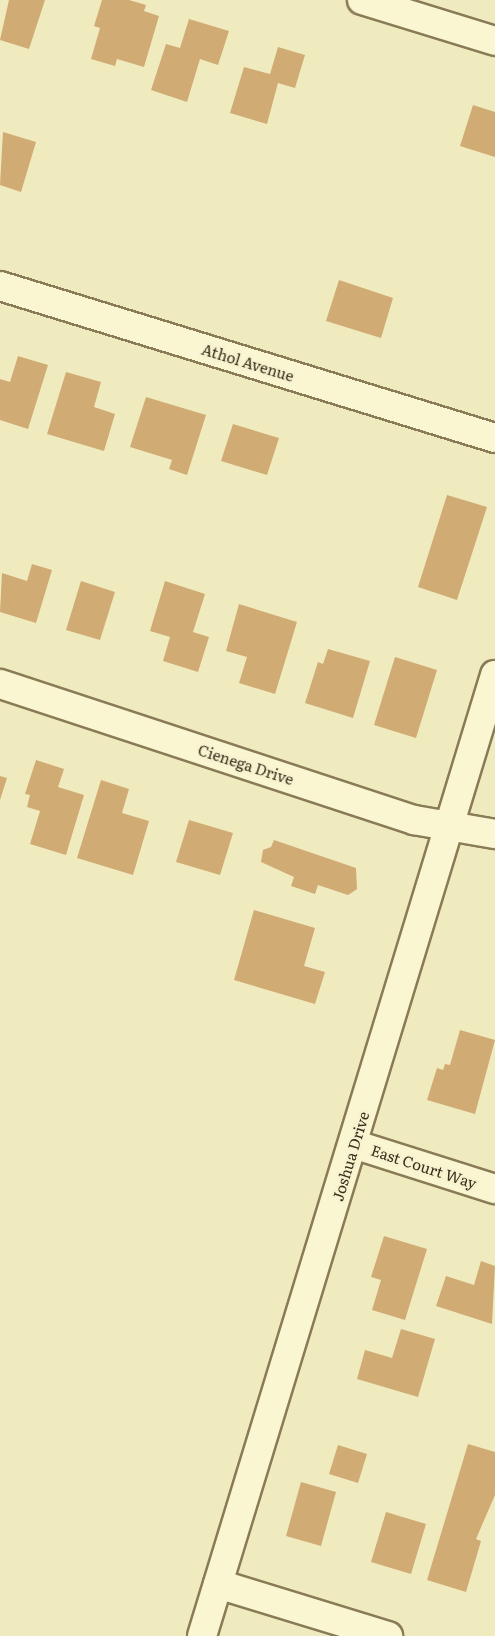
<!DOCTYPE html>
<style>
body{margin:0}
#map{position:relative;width:495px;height:1636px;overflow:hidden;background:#f0ebbf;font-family:Literata,serif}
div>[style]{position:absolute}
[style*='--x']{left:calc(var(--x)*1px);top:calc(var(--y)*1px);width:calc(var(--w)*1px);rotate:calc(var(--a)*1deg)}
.building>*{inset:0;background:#d0ab73}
.roads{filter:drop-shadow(2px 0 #897b56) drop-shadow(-2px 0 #897b56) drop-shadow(0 2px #897b56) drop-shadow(0 -2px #897b56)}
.street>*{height:28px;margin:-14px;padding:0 14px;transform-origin:14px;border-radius:14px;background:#faf6d2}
span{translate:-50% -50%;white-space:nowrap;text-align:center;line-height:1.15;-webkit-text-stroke:5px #f7f3cf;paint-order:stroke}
.street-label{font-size:15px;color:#382f1c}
</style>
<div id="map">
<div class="building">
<div style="clip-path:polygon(9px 0,45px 0,29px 49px,0 40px)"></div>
<div style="clip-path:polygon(102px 0,129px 0,146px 5px,144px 11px,159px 16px,144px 67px,117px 59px,115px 66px,91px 59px,100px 28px,94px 26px)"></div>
<div style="clip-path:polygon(189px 19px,229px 31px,218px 65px,200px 59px,187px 102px,151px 90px,166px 44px,180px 48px)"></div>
<div style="clip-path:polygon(278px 47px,305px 55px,295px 88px,278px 83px,267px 124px,230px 113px,244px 67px,270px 74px)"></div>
<div style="clip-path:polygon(473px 105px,495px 112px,495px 157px,460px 146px)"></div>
<div style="clip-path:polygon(3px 132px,36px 142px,21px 192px,0 185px)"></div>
<div style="clip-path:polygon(339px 280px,393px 298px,381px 338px,326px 321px)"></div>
<div style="clip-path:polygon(18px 356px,48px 365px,28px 429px,0 420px,0 379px,10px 382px)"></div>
<div style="clip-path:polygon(66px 372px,101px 382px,94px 407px,115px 414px,104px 451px,47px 434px)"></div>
<div style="clip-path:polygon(146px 397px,206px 415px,187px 475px,169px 469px,172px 460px,130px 447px)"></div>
<div style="clip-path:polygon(233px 424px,279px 438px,267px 475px,221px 461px)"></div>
<div style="clip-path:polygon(447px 495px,487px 507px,457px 600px,418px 587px)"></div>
<div style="clip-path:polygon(32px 564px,52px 570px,36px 623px,0 612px,2px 573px,27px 581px)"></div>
<div style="clip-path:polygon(81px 581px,115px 592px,100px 640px,66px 630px)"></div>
<div style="clip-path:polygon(165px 581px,205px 594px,193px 632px,209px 637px,198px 672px,163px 661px,170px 637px,150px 631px)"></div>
<div style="clip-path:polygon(239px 604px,297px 622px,275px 694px,239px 683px,247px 657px,226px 651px)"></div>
<div style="clip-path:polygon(328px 649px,370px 661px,353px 718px,305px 703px,318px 662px,323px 664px)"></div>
<div style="clip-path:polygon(395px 657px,437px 670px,416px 738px,374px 725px)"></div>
<div style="clip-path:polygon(36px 760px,64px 769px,58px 787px,84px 795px,66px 855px,30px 844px,40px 811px,27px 807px,30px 795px,25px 794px)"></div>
<div style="clip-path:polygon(0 776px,7px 778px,0 800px)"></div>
<div style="clip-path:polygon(101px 780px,129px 789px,122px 813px,149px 821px,133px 875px,77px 858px)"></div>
<div style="clip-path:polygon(189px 820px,233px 833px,220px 875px,176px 862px)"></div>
<div style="clip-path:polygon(274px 840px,356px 868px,357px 889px,348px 895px,318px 885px,315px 894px,291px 886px,294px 877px,261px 862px,263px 850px,271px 847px)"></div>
<div style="clip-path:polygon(254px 910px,315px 928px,304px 966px,325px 972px,315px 1004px,234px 980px)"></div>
<div style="clip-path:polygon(460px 1030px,495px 1040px,475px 1114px,427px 1100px,437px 1068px,443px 1070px,445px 1064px,450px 1065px)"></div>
<div style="clip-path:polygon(384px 1236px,427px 1249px,405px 1320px,372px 1310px,381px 1280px,371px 1277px)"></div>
<div style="clip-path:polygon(481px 1261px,495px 1266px,492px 1324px,436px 1306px,446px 1276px,474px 1285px)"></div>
<div style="clip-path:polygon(401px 1329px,435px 1339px,418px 1397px,357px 1379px,365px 1350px,392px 1358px)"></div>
<div style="clip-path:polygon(468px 1444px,495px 1452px,495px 1495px,476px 1539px,481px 1541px,466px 1592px,427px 1580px)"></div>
<div style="clip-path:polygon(338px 1445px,367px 1454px,358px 1483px,329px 1474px)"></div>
<div style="clip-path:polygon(301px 1482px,336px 1492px,321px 1546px,286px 1536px)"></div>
<div style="clip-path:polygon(386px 1512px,426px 1524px,411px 1574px,371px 1562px)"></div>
</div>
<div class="roads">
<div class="street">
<div style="--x:362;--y:0;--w:139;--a:17.1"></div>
<div style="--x:0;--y:286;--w:518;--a:17.07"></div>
<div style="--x:0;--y:684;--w:436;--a:18.2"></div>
<div style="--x:414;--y:820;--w:82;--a:9.8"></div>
<div style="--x:353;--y:1144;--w:149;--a:17.6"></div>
<div style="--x:218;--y:1584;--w:178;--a:17"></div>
<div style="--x:202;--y:1636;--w:1005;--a:-73.04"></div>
</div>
</div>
<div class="street-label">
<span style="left:248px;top:362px;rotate:17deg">Athol Avenue</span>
<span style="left:246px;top:764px;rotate:18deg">Cienega Drive</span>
<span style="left:350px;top:1156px;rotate:-73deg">Joshua Drive</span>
<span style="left:424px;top:1166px;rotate:18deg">East Court Way</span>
</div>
</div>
